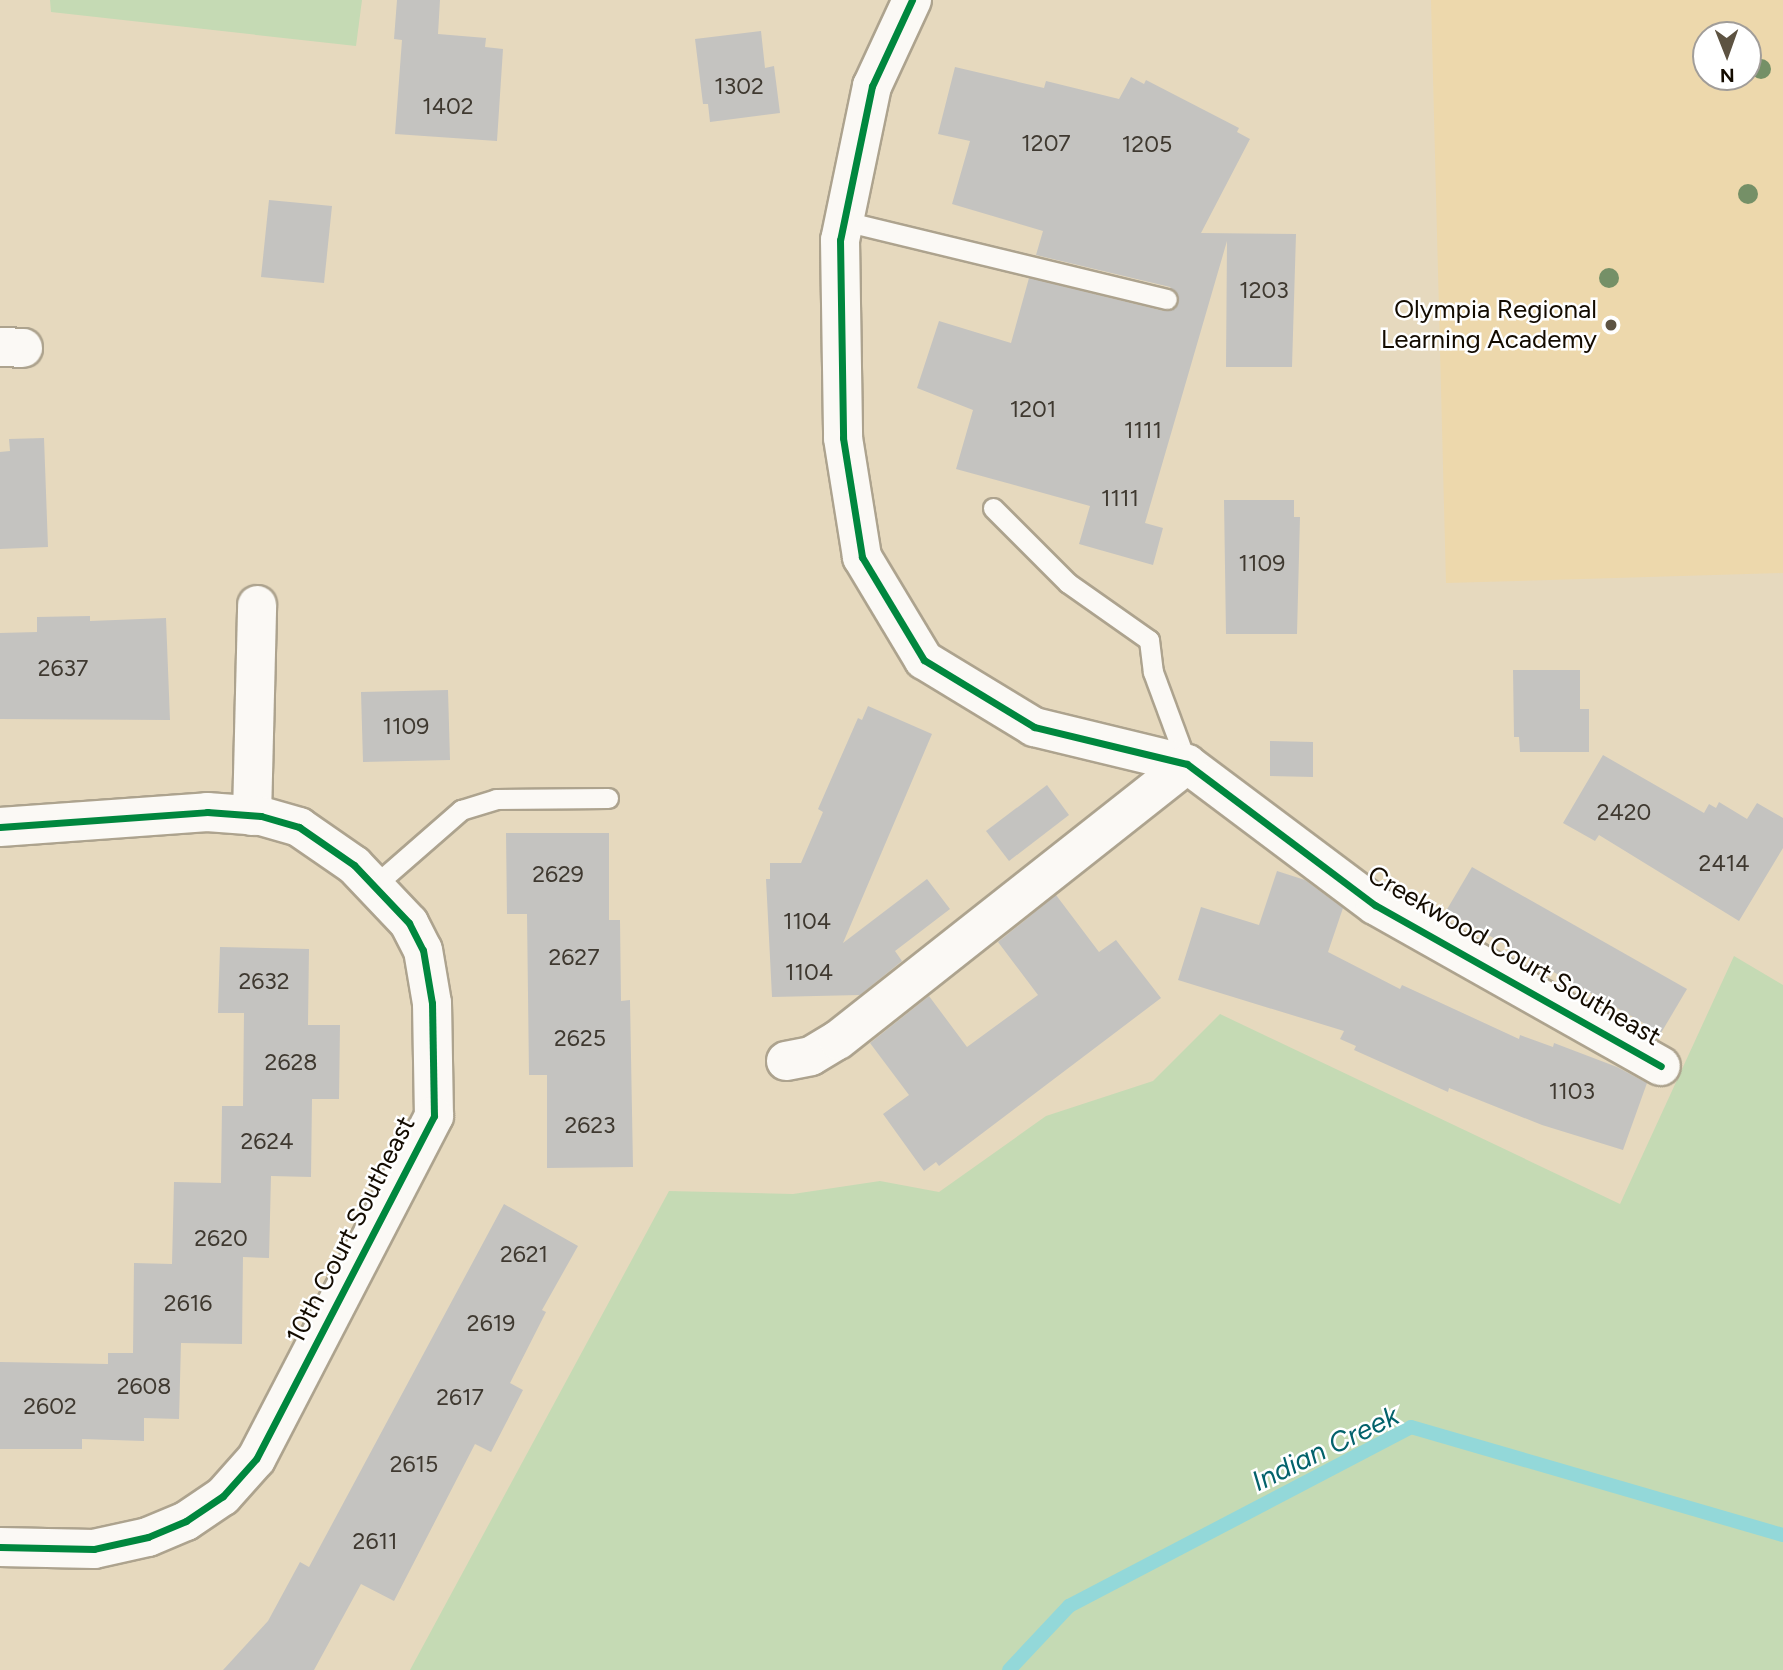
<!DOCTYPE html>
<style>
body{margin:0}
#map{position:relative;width:1783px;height:1670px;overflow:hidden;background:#e6d9be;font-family:Figtree,sans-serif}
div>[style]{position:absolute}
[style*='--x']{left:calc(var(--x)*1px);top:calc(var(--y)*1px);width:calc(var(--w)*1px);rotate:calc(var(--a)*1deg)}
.built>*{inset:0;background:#edd8ac}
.green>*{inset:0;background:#c5dab4}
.stream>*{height:14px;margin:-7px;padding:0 7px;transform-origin:7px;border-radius:7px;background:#93d8d9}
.building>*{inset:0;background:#c4c3c0}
.roads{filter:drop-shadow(2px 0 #ada38e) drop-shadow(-2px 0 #ada38e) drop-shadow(0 2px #ada38e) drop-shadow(0 -2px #ada38e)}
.service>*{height:19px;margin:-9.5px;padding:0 9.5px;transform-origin:9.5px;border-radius:9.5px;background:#fbf9f5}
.minor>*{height:38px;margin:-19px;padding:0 19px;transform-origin:19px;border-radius:19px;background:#fbf9f5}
.cycleway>*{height:7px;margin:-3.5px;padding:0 3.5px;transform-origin:3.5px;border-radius:3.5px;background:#00873e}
.trees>*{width:20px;height:20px;margin:-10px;border-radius:50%;background:#759067}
.dots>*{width:19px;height:19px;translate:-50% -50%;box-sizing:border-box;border:4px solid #fff;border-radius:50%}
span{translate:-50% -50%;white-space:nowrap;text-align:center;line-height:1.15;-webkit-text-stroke:5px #fff;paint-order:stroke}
.number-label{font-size:23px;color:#3f3930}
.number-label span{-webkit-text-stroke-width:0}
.poi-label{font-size:26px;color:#130b00}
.right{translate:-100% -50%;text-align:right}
.street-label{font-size:26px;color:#130b00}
.water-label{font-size:28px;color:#03626b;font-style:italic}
.north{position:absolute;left:1692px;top:21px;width:70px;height:70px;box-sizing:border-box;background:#fff;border:2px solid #a19d99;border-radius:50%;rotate:179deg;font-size:19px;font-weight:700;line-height:28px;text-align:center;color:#130b00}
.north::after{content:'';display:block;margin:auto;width:24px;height:32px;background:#5d5342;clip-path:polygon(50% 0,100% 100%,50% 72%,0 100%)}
</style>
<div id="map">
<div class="built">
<div style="clip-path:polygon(evenodd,1431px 0,1783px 0,1783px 573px,1446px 583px,1431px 0,1706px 35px,1748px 35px,1748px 77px,1706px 77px,1706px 35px)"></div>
</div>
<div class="green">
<div style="clip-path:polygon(50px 0,362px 0,356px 46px,51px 12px)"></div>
<div style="clip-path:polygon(1734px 956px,1783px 985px,1783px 1670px,410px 1670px,669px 1191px,793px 1194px,880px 1181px,939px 1192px,1046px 1116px,1153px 1081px,1220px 1014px,1620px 1204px)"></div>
</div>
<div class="stream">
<div style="--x:1009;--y:1670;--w:88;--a:-46.8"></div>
<div style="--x:1069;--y:1606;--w:386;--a:-27.6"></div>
<div style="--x:1411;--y:1427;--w:387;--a:16.2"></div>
</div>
<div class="building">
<div style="clip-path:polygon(397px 0,440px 0,438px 34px,486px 38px,485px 47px,503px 49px,497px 141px,395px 134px,402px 40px,394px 39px)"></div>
<div style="clip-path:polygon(761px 31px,765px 68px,774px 66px,780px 113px,710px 122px,708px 104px,703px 104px,695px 39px)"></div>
<div style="clip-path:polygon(955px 67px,1044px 88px,1046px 81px,1119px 99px,1131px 77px,1144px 84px,1146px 80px,1239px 128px,1237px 132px,1250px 139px,1201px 233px,1296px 234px,1292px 367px,1226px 367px,1227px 241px,1145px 523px,1163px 528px,1153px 565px,1079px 544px,1090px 506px,956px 469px,973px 410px,917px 388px,939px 321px,1011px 343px,1029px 278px,1164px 311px,1175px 308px,1179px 301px,1170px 287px,1036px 255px,1043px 231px,952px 204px,970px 141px,938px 134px)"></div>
<div style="clip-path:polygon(269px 200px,332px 206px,324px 283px,261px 277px)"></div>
<div style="clip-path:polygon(44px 438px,48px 547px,0 549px,0 452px,10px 451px,9px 439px)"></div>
<div style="clip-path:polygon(1224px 500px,1294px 500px,1294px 517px,1300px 517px,1297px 634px,1226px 634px)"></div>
<div style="clip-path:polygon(90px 616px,90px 621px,166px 618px,170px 720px,0 719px,0 633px,37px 632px,37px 617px)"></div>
<div style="clip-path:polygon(1513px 670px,1580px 670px,1580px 709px,1589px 709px,1589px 752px,1520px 752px,1519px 737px,1514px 737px)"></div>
<div style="clip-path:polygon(448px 690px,450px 760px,363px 762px,361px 692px)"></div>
<div style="clip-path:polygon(868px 706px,932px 734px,843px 943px,927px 879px,950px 909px,895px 951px,902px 961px,860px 995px,772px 997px,766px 879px,770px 879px,770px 863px,801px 863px,823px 812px,818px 809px,858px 718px,862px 720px)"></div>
<div style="clip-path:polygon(1270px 741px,1313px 742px,1313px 777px,1270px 776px)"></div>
<div style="clip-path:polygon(1603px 755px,1704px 813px,1709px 804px,1716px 808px,1719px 802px,1747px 819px,1757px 803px,1783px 818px,1783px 848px,1739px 921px,1599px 835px,1595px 841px,1563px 823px)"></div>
<div style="clip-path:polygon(1047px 785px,1069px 815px,1009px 861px,986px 831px)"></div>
<div style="clip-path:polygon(506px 833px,609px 833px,609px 920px,620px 920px,621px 1001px,630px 1000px,633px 1167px,547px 1168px,547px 1075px,529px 1075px,527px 914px,507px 914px)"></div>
<div style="clip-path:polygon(1472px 867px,1687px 989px,1661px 1033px,1446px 911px)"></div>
<div style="clip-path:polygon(1277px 871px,1305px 880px,1343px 908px,1328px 952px,1400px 989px,1402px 985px,1519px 1039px,1520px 1035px,1553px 1047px,1554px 1043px,1617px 1067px,1647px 1083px,1623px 1150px,1542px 1125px,1449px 1088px,1448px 1092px,1354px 1050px,1356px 1046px,1340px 1039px,1344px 1031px,1178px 980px,1201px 907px,1259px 925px)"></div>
<div style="clip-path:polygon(1056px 895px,1099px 952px,1116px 940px,1161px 998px,939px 1166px,936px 1162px,924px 1171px,883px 1114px,909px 1095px,870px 1043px,929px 996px,967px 1047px,1038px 995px,998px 942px)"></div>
<div style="clip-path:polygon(220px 947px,309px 949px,308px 1025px,340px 1025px,339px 1099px,312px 1099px,311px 1177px,271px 1176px,269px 1258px,243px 1257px,242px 1344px,181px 1343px,179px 1419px,144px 1418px,144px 1441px,82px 1439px,82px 1449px,0 1449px,0 1362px,108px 1364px,108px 1353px,133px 1353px,134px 1263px,172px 1264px,174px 1182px,221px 1183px,222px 1106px,243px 1106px,244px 1013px,218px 1013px)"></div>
<div style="clip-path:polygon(504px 1204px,578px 1246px,542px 1310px,546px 1312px,510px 1383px,523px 1390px,491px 1452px,475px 1444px,394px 1601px,361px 1584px,314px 1670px,223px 1670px,268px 1621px,300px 1562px,309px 1567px)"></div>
</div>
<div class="roads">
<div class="service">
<div style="--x:844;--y:221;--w:332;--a:13.6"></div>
<div style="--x:993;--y:508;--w:106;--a:45"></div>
<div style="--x:1068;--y:583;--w:99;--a:35.1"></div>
<div style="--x:1149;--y:640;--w:32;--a:83"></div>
<div style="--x:1153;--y:672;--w:98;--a:69.7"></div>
<div style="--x:374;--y:886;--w:116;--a:-41.1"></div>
<div style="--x:461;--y:810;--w:37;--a:-17"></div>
<div style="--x:496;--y:799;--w:112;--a:-0.5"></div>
</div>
<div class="minor">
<div style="--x:912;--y:0;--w:95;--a:114.9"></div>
<div style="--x:872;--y:86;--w:157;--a:101.7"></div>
<div style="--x:840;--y:240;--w:198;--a:89.1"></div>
<div style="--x:843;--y:438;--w:121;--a:80.9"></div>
<div style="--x:862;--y:557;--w:120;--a:59"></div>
<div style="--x:924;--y:660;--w:129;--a:31.3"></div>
<div style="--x:1034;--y:727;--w:157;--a:13.6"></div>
<div style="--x:1187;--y:764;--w:235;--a:36.9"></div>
<div style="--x:1375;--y:905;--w:328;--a:29.4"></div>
<div style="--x:0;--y:347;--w:23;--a:2"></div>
<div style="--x:252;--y:816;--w:211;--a:-88.6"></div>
<div style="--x:0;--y:827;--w:208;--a:-4.1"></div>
<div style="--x:207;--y:812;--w:54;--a:4.2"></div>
<div style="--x:261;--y:816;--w:40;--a:16"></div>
<div style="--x:299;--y:827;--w:67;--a:34.6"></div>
<div style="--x:354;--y:865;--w:80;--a:46.5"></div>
<div style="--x:409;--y:923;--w:30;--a:63"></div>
<div style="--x:423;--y:950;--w:54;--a:80.4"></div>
<div style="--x:432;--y:1003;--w:113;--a:89"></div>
<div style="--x:434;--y:1116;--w:386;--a:117.4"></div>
<div style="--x:256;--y:1459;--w:50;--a:131.7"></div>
<div style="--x:223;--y:1496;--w:45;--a:146"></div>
<div style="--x:186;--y:1521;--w:41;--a:157.2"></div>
<div style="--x:148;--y:1537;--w:55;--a:167.5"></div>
<div style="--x:94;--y:1549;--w:94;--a:-178.8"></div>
<div style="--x:786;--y:1061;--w:25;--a:-11"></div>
<div style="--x:811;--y:1056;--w:31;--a:-31"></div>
<div style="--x:838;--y:1040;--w:445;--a:-38.3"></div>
</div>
</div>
<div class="cycleway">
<div style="--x:912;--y:0;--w:95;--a:114.9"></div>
<div style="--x:872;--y:86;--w:157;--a:101.7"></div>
<div style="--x:840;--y:240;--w:198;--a:89.1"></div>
<div style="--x:843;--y:438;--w:121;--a:80.9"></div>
<div style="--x:862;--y:557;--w:120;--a:59"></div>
<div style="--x:924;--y:660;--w:129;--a:31.3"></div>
<div style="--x:1034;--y:727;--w:157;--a:13.6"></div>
<div style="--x:1187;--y:764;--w:235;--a:36.9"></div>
<div style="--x:1375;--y:905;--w:328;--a:29.4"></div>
<div style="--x:0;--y:827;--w:208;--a:-4.1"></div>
<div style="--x:207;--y:812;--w:54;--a:4.2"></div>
<div style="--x:261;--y:816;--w:40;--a:16"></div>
<div style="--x:299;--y:827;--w:67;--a:34.6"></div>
<div style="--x:354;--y:865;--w:80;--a:46.5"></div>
<div style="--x:409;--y:923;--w:30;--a:63"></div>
<div style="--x:423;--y:950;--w:54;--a:80.4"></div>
<div style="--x:432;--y:1003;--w:113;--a:89"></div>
<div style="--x:434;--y:1116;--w:386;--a:117.4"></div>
<div style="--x:256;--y:1459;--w:50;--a:131.7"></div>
<div style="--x:223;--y:1496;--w:45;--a:146"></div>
<div style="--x:186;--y:1521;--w:41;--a:157.2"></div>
<div style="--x:148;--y:1537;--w:55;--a:167.5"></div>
<div style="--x:94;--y:1549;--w:94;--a:-178.8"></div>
</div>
<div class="trees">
<div style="left:1761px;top:69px"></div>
<div style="left:1748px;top:194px"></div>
<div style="left:1609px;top:278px"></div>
</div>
<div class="dots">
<div style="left:1611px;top:325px;background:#5d5342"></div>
</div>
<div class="number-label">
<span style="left:739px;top:86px">1302</span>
<span style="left:448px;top:106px">1402</span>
<span style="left:1046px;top:143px">1207</span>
<span style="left:1147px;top:144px">1205</span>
<span style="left:1264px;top:290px">1203</span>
<span style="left:1033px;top:409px">1201</span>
<span style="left:1143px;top:430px">1111</span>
<span style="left:1120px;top:498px">1111</span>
<span style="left:1262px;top:563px">1109</span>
<span style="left:63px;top:668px">2637</span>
<span style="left:406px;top:726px">1109</span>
<span style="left:1624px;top:812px">2420</span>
<span style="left:1724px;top:863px">2414</span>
<span style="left:558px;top:874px">2629</span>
<span style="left:807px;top:921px">1104</span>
<span style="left:574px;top:957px">2627</span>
<span style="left:809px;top:972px">1104</span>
<span style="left:264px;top:981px">2632</span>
<span style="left:580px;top:1038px">2625</span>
<span style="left:291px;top:1062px">2628</span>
<span style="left:1572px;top:1091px">1103</span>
<span style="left:590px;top:1125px">2623</span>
<span style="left:267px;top:1141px">2624</span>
<span style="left:221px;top:1238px">2620</span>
<span style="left:524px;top:1254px">2621</span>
<span style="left:188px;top:1303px">2616</span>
<span style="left:491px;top:1323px">2619</span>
<span style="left:144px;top:1386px">2608</span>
<span style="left:460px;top:1397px">2617</span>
<span style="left:50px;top:1406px">2602</span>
<span style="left:414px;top:1464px">2615</span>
<span style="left:375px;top:1541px">2611</span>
</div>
<div class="poi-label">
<span class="right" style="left:1597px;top:325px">Olympia Regional<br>Learning Academy</span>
</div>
<div class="street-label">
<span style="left:1514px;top:956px;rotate:30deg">Creekwood Court Southeast</span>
<span style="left:351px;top:1230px;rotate:-63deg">10th Court Southeast</span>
</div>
<div class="water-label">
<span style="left:1325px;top:1448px;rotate:-26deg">Indian Creek</span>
</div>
<div class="north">N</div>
</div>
